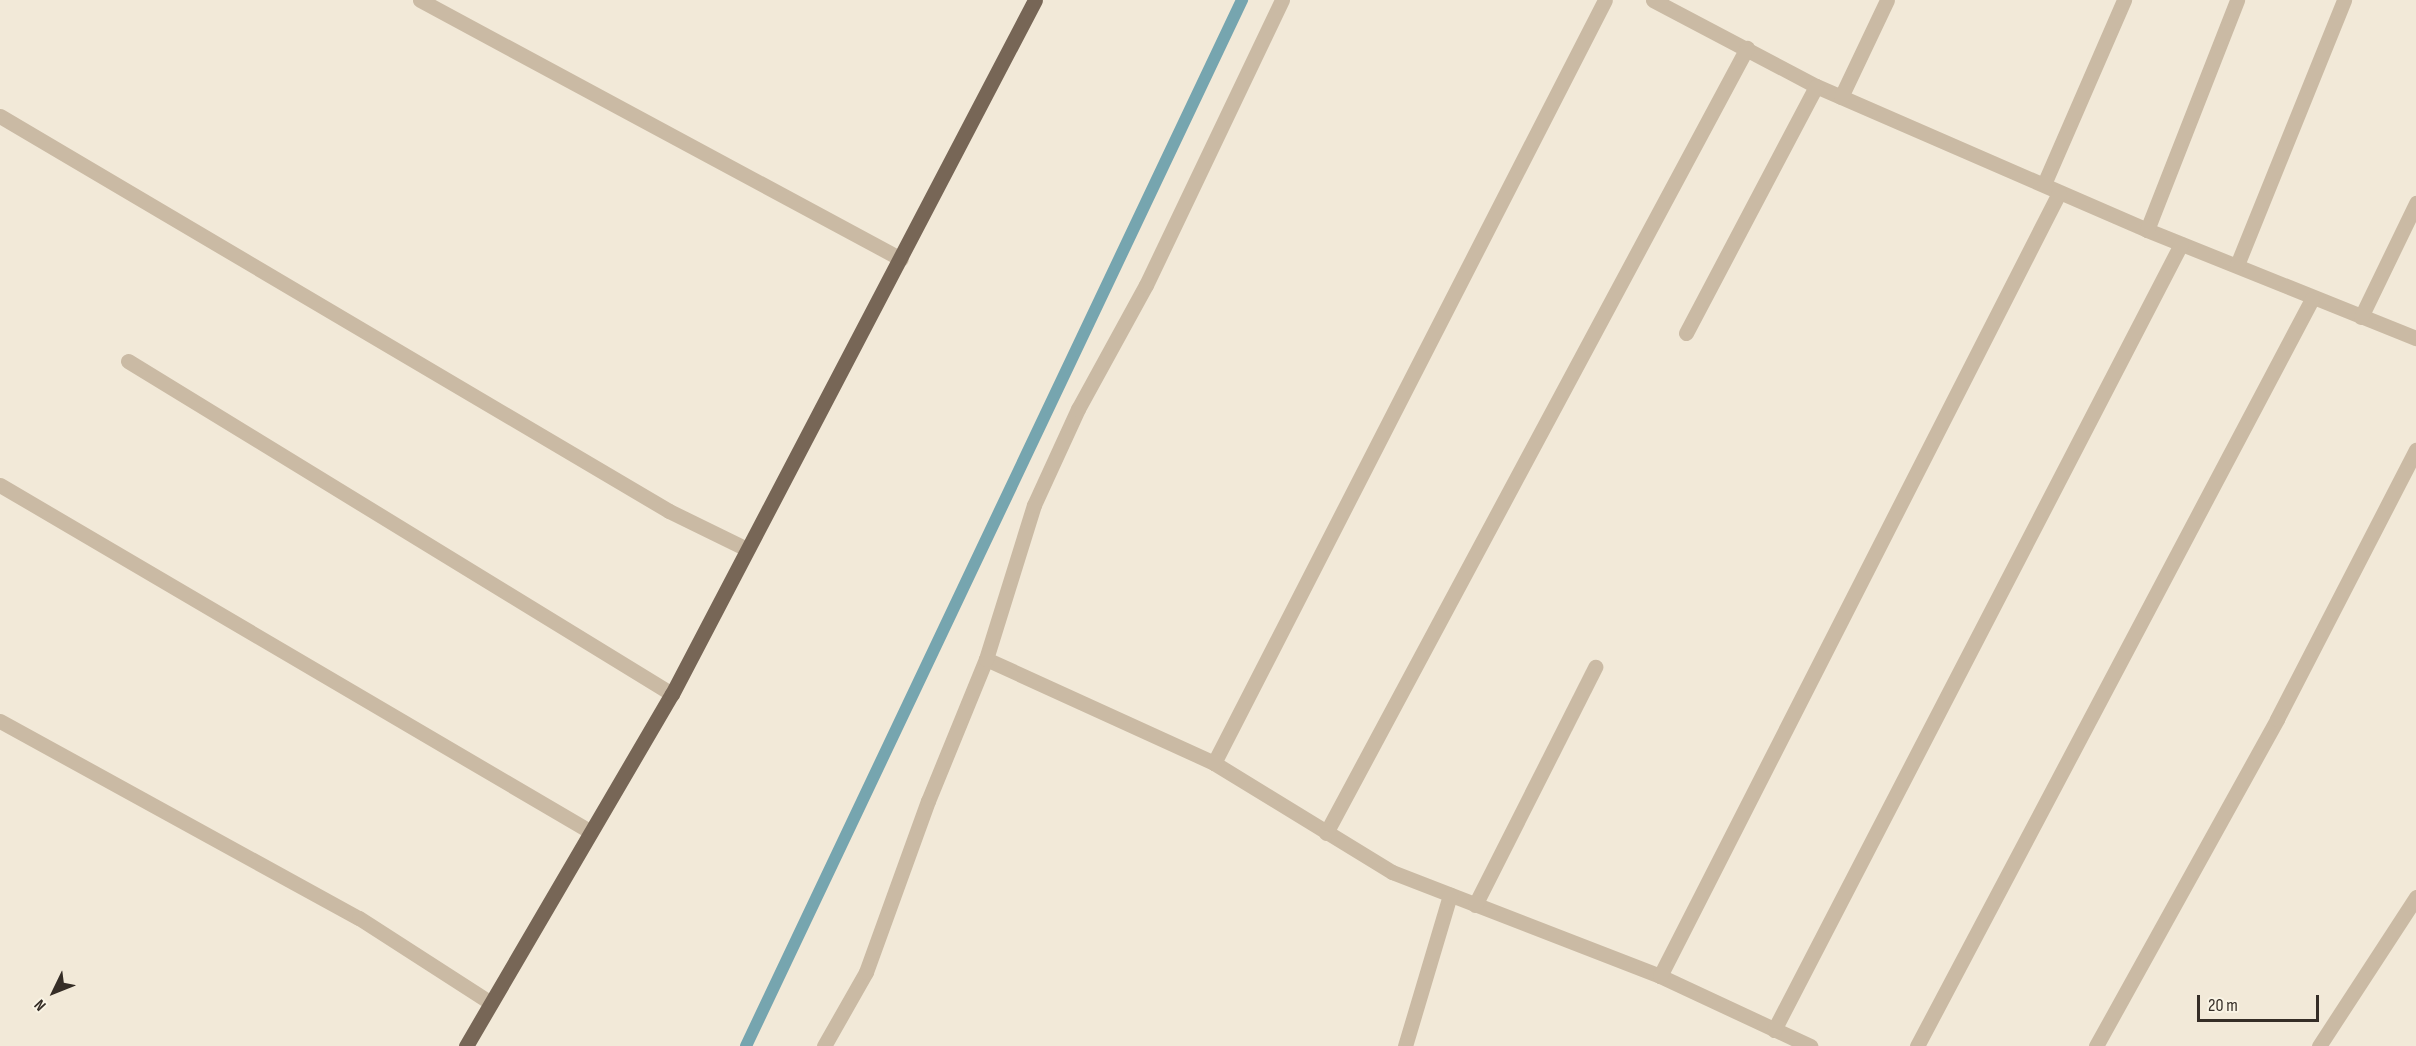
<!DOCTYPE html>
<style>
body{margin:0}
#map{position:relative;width:2416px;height:1046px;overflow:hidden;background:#f2e9d8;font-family:"Sofia Sans Condensed",sans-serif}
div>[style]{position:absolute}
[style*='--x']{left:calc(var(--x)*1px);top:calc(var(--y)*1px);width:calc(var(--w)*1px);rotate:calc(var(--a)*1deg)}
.stream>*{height:12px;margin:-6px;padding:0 6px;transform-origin:6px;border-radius:6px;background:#76a5af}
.minor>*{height:15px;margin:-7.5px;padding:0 7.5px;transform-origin:7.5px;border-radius:7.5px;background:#cabaa4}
.major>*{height:15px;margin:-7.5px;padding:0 7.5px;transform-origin:7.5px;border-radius:7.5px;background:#776656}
span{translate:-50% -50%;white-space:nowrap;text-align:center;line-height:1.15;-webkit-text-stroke:4.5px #f9f3e4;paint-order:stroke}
.north{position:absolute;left:24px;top:962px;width:60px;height:60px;-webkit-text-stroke:4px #f9f3e4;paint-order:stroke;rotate:227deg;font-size:16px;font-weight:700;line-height:24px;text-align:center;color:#352d26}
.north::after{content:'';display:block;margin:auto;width:21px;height:27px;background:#352d26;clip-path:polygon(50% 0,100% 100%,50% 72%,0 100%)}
.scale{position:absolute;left:2197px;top:995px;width:122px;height:27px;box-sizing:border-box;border:3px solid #352d26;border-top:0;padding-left:8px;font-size:18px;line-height:21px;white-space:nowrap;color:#352d26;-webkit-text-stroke:4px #f9f3e4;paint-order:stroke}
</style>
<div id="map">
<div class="stream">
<div style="--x:746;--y:1046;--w:1158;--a:-64.63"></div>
</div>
<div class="minor">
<div style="--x:420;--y:0;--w:546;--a:28.3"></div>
<div style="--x:1653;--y:0;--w:184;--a:27.8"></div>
<div style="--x:1816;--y:86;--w:361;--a:23.5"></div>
<div style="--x:2147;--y:230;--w:290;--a:21.9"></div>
<div style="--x:1841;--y:97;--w:107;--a:-64.6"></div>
<div style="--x:0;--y:116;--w:777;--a:30.56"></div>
<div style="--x:669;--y:511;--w:87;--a:26"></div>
<div style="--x:2044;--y:184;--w:201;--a:-66.5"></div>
<div style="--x:2147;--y:230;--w:247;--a:-68.6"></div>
<div style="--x:2237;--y:265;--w:286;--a:-68"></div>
<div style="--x:2361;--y:317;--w:127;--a:-64.2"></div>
<div style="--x:1686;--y:333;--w:279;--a:-62.2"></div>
<div style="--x:128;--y:361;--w:638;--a:31.47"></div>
<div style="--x:0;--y:485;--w:685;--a:30.42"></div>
<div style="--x:986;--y:659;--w:251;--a:24.5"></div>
<div style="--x:1214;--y:763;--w:209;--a:31.5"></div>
<div style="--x:1392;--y:872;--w:287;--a:21.2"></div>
<div style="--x:1660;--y:976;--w:166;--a:25"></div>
<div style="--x:0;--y:721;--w:409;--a:28.8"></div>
<div style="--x:359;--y:918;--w:157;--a:32.8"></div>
<div style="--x:1214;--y:763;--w:857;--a:-62.87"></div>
<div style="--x:1326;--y:833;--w:891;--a:-61.8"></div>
<div style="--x:1475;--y:905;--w:267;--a:-63.2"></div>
<div style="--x:1660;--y:976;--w:879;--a:-63"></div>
<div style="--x:1774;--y:1030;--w:885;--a:-62.62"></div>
<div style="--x:824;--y:1046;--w:85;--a:-60.4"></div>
<div style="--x:866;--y:972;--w:182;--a:-70.1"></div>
<div style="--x:928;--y:801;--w:153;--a:-67.8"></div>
<div style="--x:986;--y:659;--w:161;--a:-72.7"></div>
<div style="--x:1034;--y:505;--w:106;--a:-65.4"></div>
<div style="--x:1078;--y:409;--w:141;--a:-61.3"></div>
<div style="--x:1146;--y:285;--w:316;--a:-64.5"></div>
<div style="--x:1405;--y:1046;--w:158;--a:-73.4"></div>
<div style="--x:1917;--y:1046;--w:845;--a:-62.13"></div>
<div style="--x:2096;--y:1046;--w:374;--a:-61"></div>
<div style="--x:2277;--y:719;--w:303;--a:-62.7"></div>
<div style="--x:2319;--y:1046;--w:178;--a:-56.9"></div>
</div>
<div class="major">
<div style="--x:466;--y:1046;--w:408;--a:-59.7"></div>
<div style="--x:672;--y:694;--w:783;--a:-62.39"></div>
</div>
<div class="north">N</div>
<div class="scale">20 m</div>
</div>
